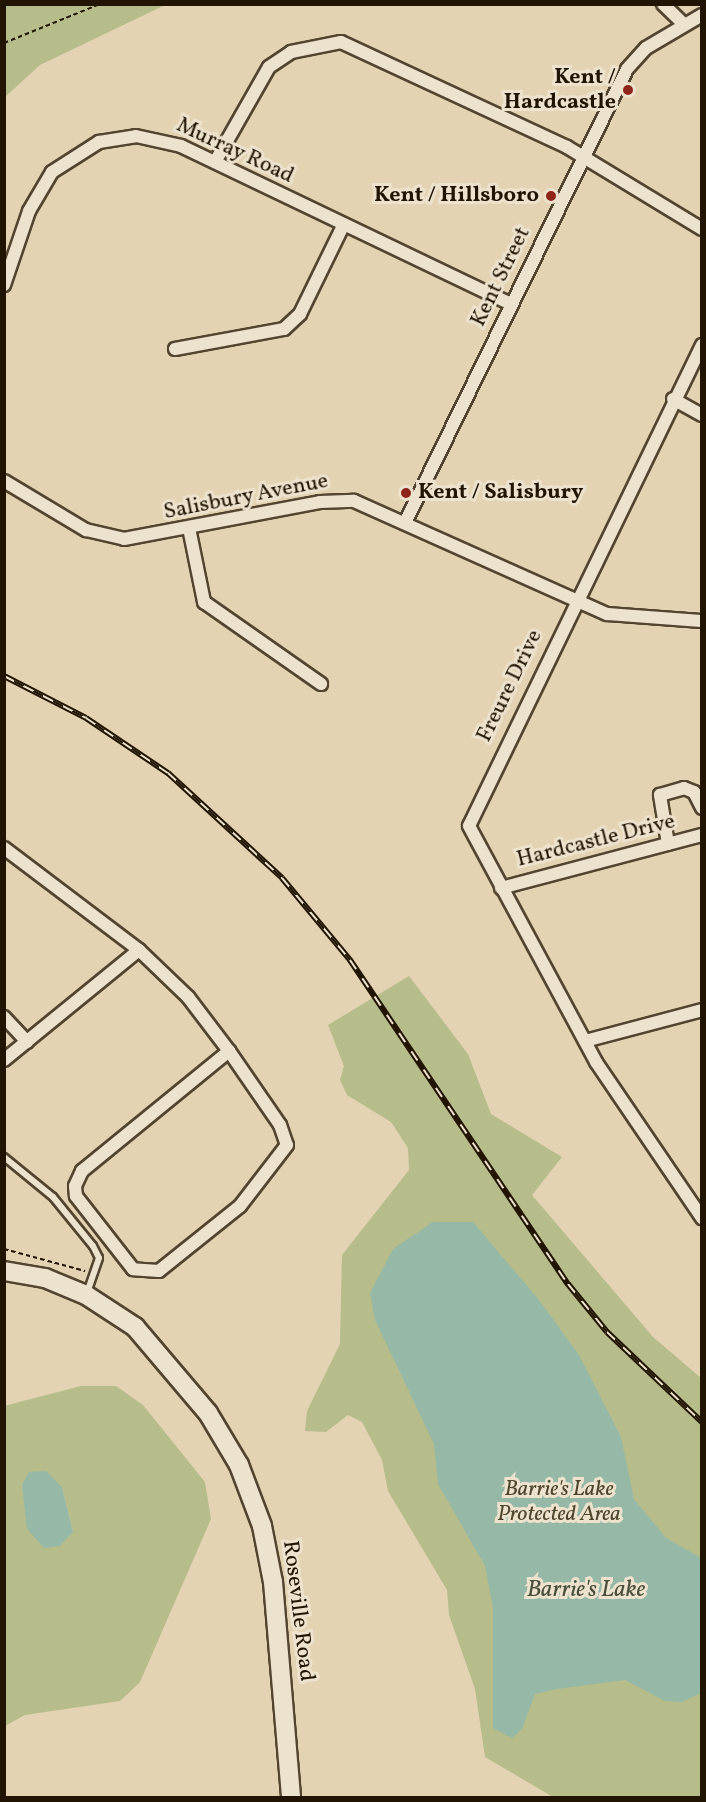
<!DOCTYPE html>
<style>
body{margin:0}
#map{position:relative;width:706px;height:1802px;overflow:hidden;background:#e3d3b2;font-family:Vollkorn,serif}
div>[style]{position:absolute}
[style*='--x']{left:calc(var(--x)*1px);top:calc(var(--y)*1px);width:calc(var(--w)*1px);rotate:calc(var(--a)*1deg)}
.green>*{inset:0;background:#b6bc8a}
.water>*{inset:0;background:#96b9a7}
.path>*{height:2px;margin-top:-1px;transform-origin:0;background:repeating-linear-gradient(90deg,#211403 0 4.5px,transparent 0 7.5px)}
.roads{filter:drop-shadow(2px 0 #52442f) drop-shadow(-2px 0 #52442f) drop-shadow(0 2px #52442f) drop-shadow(0 -2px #52442f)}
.service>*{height:6px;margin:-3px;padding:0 3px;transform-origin:3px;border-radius:3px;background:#ede2cd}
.minor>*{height:12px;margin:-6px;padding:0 6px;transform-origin:6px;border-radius:6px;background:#ede2cd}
.secondary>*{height:18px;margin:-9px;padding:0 9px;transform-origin:9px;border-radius:9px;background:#ede2cd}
.rail>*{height:6px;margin-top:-3px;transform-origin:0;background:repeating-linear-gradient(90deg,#ede2cd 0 11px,#211403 0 22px);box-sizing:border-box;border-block:2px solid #211403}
.dots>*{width:16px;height:16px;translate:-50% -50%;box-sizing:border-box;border:3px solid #ede2cd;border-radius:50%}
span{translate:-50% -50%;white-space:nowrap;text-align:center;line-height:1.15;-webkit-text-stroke:6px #ede2cd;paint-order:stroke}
.poi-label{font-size:22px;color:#211403;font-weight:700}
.right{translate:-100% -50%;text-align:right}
.left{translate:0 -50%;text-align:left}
.street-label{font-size:22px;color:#211403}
.park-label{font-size:22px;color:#4e462c;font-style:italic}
.water-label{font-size:24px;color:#4a4e3c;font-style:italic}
.frame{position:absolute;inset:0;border:6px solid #211403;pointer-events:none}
</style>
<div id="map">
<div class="green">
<div style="clip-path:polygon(5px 4px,165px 4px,165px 5px,40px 65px,5px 97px)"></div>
<div style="clip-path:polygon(409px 976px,468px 1054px,491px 1114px,562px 1157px,532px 1195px,653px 1337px,701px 1378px,701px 1797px,553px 1797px,485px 1757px,475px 1689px,449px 1615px,447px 1590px,388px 1491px,382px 1460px,362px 1422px,348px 1415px,326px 1432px,305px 1431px,307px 1411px,340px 1344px,342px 1255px,409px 1170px,408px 1148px,391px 1122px,347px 1095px,340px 1080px,344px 1066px,328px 1025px)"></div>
<div style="clip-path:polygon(evenodd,81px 1386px,116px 1386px,143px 1405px,205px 1482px,211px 1519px,140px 1682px,120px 1701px,25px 1715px,5px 1726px,4px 1406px,81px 1386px,22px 1485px,62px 1487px,73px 1532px,25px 1500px,22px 1485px)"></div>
</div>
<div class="water">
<div style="clip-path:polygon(433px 1222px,473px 1222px,539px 1300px,579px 1355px,621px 1437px,634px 1499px,666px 1538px,701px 1558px,701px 1693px,682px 1702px,665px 1701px,625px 1680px,557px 1689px,535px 1694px,522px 1729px,512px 1738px,493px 1728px,493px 1607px,485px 1566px,438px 1484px,434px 1444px,375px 1320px,370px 1293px,393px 1249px)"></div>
<div style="clip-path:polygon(46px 1471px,62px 1487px,73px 1532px,60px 1546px,44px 1548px,27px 1529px,22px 1485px,29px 1472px)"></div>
</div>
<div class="path">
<div style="--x:4;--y:43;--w:104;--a:-22.1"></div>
<div style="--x:4;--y:1249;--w:84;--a:15.2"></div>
</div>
<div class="roads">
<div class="service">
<div style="--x:4;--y:1157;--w:63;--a:39.2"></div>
<div style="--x:53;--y:1197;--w:63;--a:50.8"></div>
<div style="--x:93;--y:1246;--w:13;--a:63"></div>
<div style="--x:99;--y:1258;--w:36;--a:109"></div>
</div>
<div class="minor">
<div style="--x:663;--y:4;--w:29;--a:44"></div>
<div style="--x:215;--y:162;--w:109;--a:-60.4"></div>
<div style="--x:269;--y:67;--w:27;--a:-34"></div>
<div style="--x:291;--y:52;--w:51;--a:-11.3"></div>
<div style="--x:341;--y:42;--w:249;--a:24.9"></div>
<div style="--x:567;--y:147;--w:158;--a:31.3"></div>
<div style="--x:4;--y:285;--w:78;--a:-71.3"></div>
<div style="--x:29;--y:211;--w:45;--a:-59.5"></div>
<div style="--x:52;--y:172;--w:56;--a:-32.6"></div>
<div style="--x:99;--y:142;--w:37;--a:-9"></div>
<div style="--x:136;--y:136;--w:46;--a:12.5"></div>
<div style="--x:181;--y:146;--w:366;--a:25.6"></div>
<div style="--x:702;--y:345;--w:534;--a:115.85"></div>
<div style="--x:469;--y:826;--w:268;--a:61.7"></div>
<div style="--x:596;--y:1062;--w:189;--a:55.8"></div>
<div style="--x:175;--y:349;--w:111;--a:-10.4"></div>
<div style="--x:284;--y:329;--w:22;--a:-43"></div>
<div style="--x:300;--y:314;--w:98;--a:-64"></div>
<div style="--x:673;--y:399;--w:33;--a:29"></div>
<div style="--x:4;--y:481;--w:96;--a:30.9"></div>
<div style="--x:86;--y:530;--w:39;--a:13"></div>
<div style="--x:124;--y:539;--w:199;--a:-10.7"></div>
<div style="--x:320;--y:502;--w:34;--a:-2"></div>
<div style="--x:354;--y:501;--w:277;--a:24.1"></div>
<div style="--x:607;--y:614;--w:95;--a:4.2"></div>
<div style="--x:405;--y:523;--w:505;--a:-63.94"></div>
<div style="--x:627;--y:69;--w:28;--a:-48"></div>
<div style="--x:646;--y:48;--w:65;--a:-30.5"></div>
<div style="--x:189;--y:528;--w:76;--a:78.5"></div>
<div style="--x:204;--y:602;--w:143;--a:35"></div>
<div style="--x:668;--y:844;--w:50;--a:-99.3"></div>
<div style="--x:660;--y:795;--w:25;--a:-16"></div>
<div style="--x:684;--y:788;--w:11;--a:22"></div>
<div style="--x:694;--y:792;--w:18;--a:63"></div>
<div style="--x:4;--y:848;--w:169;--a:37.1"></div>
<div style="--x:139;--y:950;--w:68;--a:43.8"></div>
<div style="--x:188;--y:997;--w:68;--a:52.8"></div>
<div style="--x:229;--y:1051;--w:90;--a:55.4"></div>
<div style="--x:280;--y:1125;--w:21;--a:71"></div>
<div style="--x:287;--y:1145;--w:77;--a:127.6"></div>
<div style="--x:240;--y:1206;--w:104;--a:141.3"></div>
<div style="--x:159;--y:1271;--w:26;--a:-176"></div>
<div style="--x:133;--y:1269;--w:93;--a:-128"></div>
<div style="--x:76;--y:1196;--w:10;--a:-96"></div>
<div style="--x:75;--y:1186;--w:17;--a:-65"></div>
<div style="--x:82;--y:1171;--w:190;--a:-39.2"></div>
<div style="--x:501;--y:888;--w:208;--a:-14.8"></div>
<div style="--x:4;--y:1017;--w:34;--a:47"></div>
<div style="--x:585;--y:1041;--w:121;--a:-14.8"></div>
<div style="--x:4;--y:1060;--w:174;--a:-39.2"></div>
</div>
<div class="secondary">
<div style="--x:4;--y:1271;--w:42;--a:9.7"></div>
<div style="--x:45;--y:1278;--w:44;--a:22.5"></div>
<div style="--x:86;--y:1295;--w:59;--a:33.1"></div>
<div style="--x:135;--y:1327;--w:113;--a:49.7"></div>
<div style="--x:208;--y:1413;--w:61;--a:59.2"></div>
<div style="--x:239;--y:1465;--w:65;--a:69.3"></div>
<div style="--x:262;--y:1526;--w:57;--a:78.9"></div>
<div style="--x:273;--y:1582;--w:217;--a:85.2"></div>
</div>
</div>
<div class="rail">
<div style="--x:4;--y:676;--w:92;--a:27.1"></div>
<div style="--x:86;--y:718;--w:99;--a:33.9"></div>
<div style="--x:168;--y:773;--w:155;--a:42.6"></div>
<div style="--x:282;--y:878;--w:107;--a:50.3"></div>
<div style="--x:350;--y:960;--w:391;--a:56.1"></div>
<div style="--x:568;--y:1284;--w:62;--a:50.9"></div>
<div style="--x:607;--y:1332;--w:131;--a:43.5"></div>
</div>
<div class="dots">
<div style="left:628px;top:90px;background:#8f2418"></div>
<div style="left:551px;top:196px;background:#8f2418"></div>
<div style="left:406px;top:493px;background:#8f2418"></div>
</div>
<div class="poi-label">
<span class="right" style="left:616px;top:90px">Kent /<br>Hardcastle</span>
<span class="right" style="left:539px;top:196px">Kent / Hillsboro</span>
<span class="left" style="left:418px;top:493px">Kent / Salisbury</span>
</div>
<div class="street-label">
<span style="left:235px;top:151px;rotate:25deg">Murray Road</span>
<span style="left:501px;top:277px;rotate:-64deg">Kent Street</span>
<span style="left:246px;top:497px;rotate:-11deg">Salisbury Avenue</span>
<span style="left:510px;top:686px;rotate:-64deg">Freure Drive</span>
<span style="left:596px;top:841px;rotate:-14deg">Hardcastle Drive</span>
<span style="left:298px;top:1611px;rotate:83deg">Roseville Road</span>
</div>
<div class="park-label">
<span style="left:559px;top:1502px">Barrie's Lake<br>Protected Area</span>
</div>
<div class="water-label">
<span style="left:586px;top:1591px">Barrie's Lake</span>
</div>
<div class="frame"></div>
</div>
